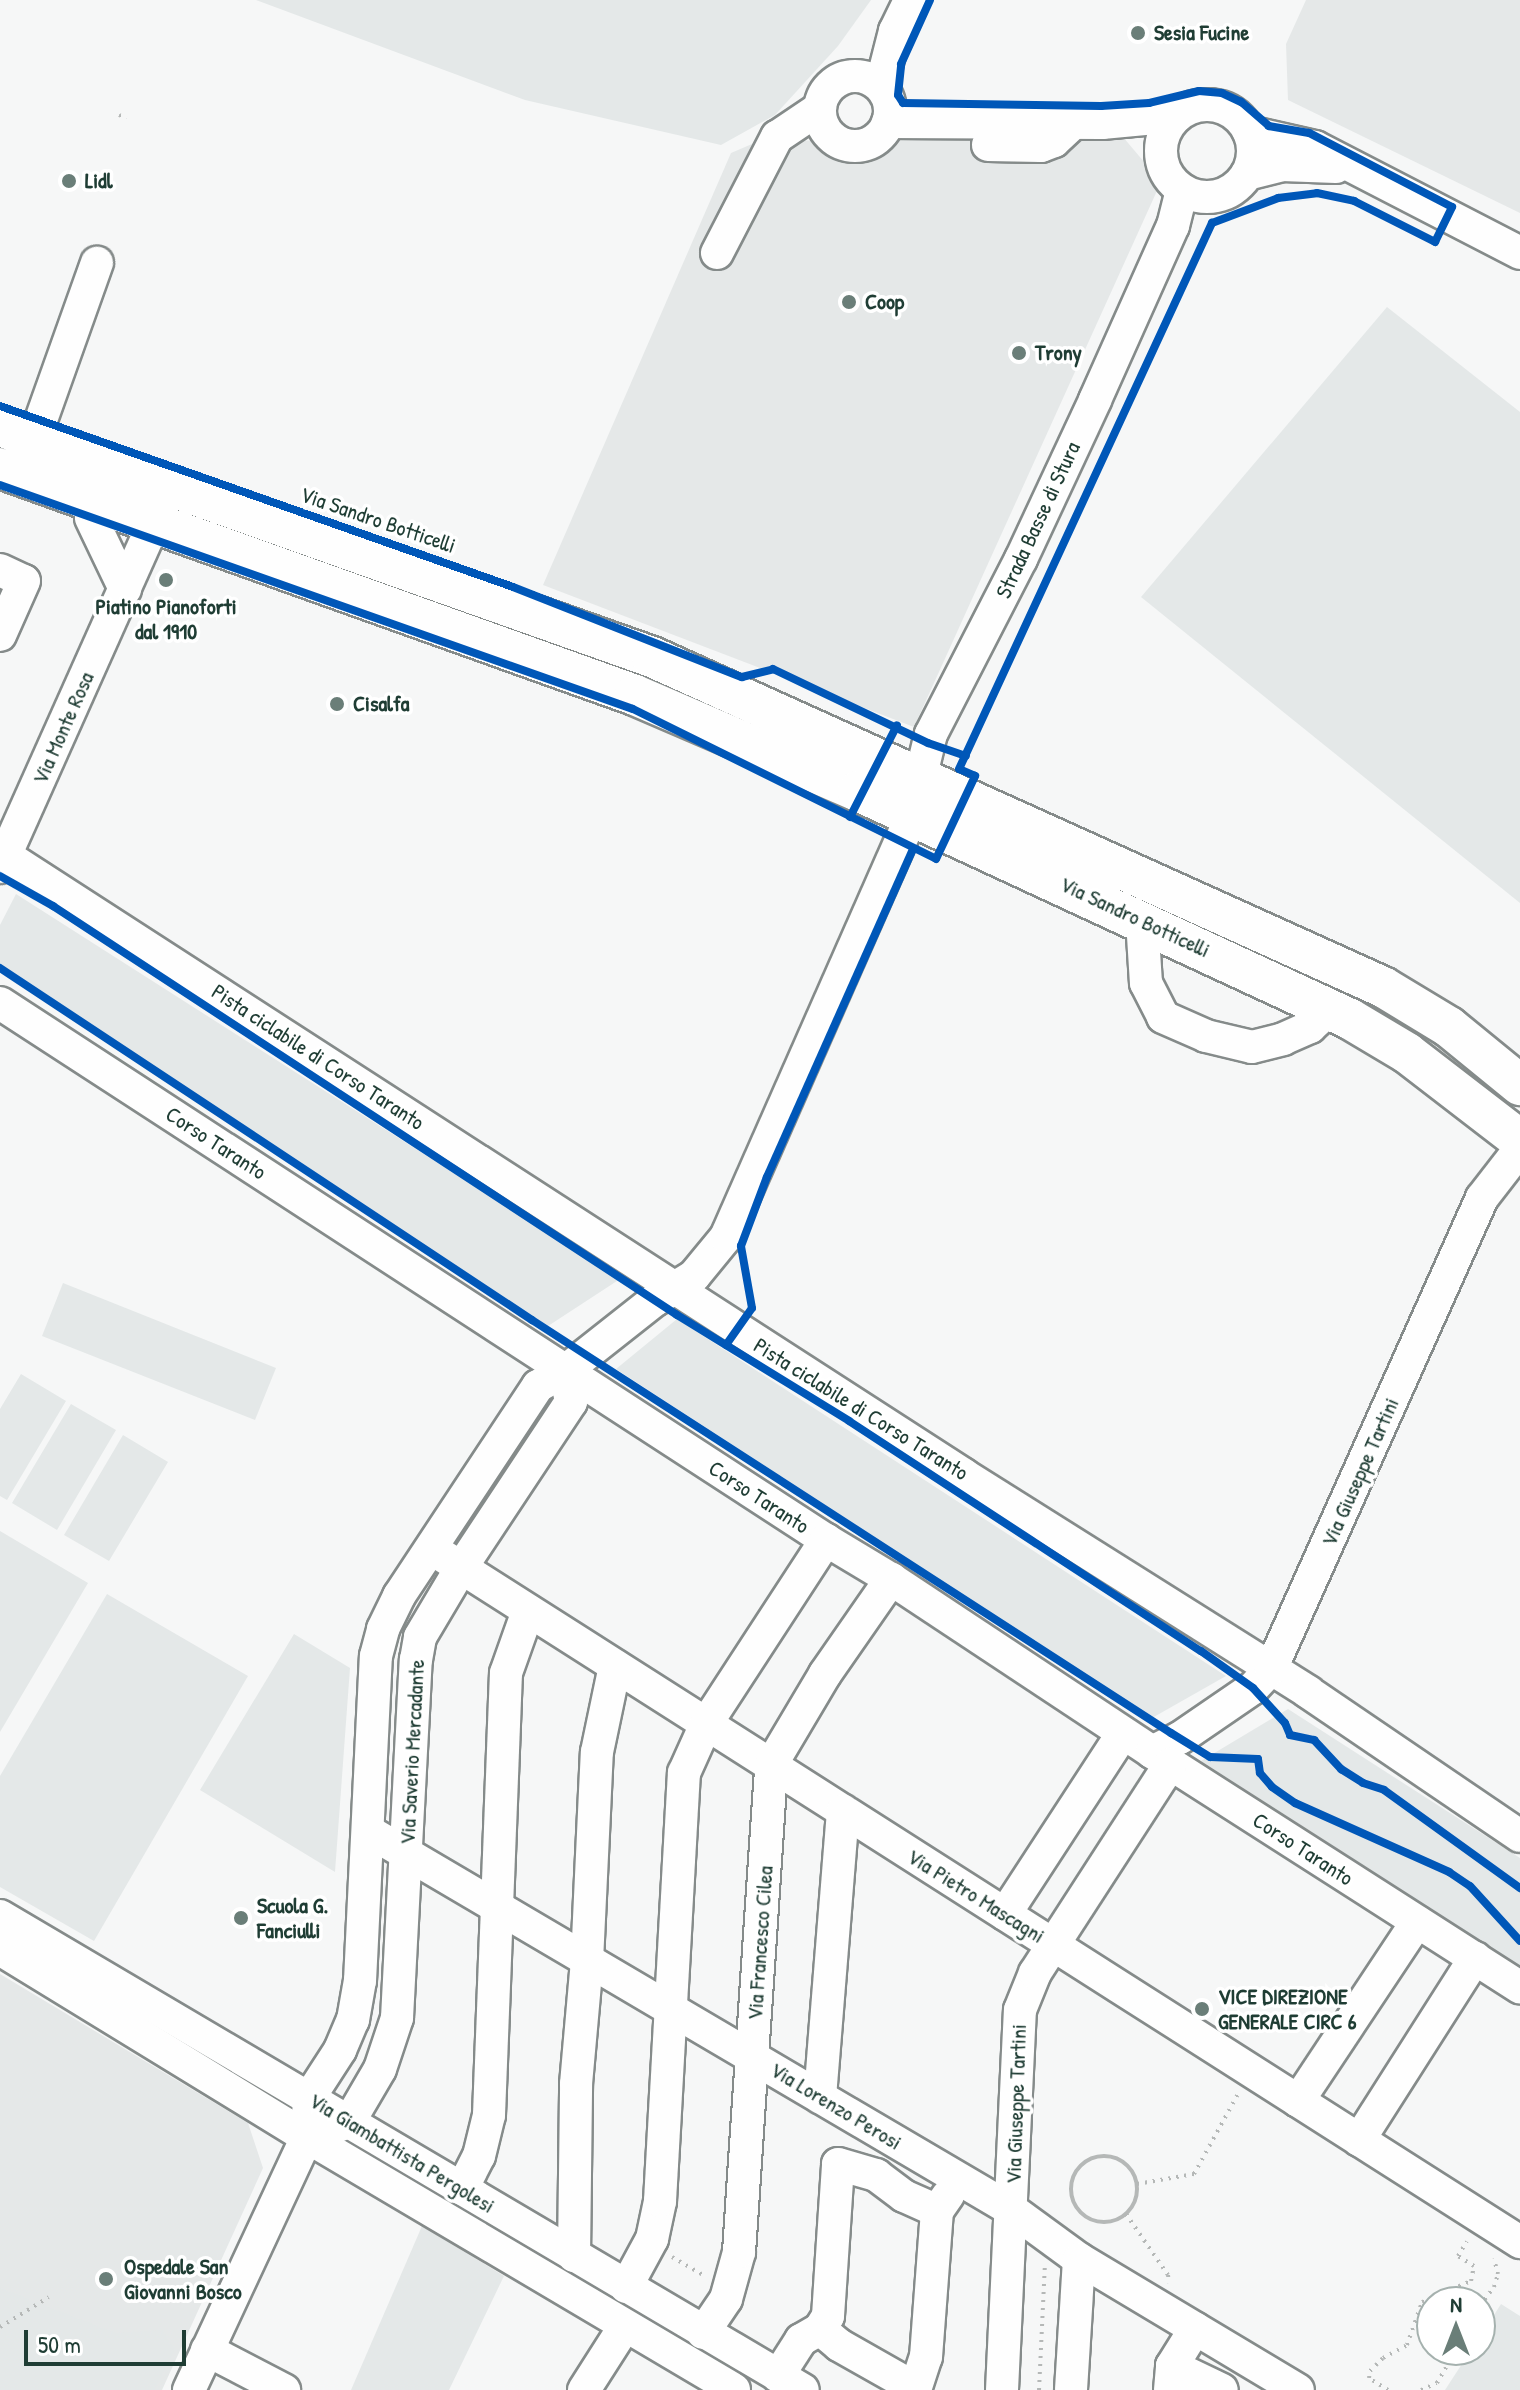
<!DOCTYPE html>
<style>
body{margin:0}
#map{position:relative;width:1520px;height:2390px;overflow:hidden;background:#f6f7f7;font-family:"Patrick Hand",sans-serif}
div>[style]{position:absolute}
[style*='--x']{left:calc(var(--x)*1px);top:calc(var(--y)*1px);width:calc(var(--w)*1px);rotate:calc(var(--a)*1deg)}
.built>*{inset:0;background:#e5e8e8}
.green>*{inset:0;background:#e4e8e8}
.path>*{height:4px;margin-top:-2px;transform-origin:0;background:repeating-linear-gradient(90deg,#b5b8b7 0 2px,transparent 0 8px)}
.path>.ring{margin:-2px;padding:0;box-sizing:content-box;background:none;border:4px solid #b5b8b7;border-radius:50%}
.roads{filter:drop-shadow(2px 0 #858b8a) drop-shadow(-2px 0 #858b8a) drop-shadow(0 2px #858b8a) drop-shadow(0 -2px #858b8a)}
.minor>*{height:32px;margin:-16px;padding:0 16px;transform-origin:16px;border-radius:16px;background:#fefefe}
.minor>.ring{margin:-16px;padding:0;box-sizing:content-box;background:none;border:32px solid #fefefe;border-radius:50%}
.major>*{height:40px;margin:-20px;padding:0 20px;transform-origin:20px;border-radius:20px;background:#fefefe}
.cycleway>*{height:8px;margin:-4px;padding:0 4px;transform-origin:4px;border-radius:4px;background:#0057b8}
.dots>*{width:22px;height:22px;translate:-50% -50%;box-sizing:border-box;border:4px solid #fff;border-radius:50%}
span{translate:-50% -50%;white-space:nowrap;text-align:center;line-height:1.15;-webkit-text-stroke:7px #fff;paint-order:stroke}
.poi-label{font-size:22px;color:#1f3d34;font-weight:700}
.left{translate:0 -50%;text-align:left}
.street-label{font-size:22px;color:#1f3d34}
.north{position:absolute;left:1416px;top:2286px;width:80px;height:80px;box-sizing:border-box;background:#fff;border:2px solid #a5b1ae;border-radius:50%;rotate:0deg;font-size:22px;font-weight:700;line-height:32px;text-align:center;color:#1f3d34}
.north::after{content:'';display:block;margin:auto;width:28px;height:36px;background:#6a7e78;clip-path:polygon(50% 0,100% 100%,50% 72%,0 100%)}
.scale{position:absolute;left:24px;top:2330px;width:162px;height:36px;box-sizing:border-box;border:4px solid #1f3d34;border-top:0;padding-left:10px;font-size:24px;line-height:28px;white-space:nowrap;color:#1f3d34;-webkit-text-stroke:6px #fff;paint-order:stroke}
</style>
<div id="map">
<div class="built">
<div style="clip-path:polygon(1306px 0,1520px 0,1520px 213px,1288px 100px,1286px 44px)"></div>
<div style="clip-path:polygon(1123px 137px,1161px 182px,914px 727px,543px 585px,731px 153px,759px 141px)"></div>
<div style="clip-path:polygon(0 1974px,248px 2123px,263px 2168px,162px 2390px,0 2390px)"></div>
</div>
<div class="green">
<div style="clip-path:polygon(256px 0,871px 0,838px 46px,775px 115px,721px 145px,525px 100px)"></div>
<div style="clip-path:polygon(1387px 307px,1520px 412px,1520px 903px,1141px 597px)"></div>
<div style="clip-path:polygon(16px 894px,620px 1279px,545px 1328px,0 968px,0 925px)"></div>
<div style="clip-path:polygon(63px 1283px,276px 1368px,255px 1420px,42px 1336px)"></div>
<div style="clip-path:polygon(677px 1319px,1226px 1676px,1152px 1718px,616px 1369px)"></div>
<div style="clip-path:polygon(21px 1374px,66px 1401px,7px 1500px,0 1496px,0 1409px)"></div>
<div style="clip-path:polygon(71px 1404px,116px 1430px,57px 1530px,12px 1503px)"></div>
<div style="clip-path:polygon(123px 1435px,168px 1462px,109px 1561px,64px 1535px)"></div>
<div style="clip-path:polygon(0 1531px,88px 1583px,0 1732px)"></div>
<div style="clip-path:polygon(107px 1594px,248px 1676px,94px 1941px,0 1887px,0 1776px)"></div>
<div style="clip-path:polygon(294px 1634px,350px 1668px,335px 1872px,200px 1790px)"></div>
<div style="clip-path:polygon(1288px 1709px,1520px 1858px,1520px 1966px,1201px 1761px)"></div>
<div style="clip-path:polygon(422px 2226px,504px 2276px,449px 2390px,351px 2390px)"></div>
<div style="clip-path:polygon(0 2288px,115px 2333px,162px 2330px,175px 2350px,155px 2390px,0 2390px)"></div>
<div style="clip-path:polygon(1501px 2304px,1520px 2316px,1520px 2390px,1445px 2390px,1471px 2350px,1480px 2350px,1480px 2337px)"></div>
</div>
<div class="path">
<div style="--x:119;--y:115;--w:8;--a:23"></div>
<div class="ring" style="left:1071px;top:2156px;width:62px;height:62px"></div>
<div style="--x:1137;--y:2184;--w:58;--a:-10"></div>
<div style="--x:1194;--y:2174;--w:91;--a:-61.2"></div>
<div style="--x:1126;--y:2214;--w:74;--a:55.5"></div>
<div style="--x:1168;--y:2275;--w:8;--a:83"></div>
<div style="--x:672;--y:2257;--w:36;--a:30"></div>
<div style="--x:1480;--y:2306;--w:24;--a:-54"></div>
<div style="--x:1494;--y:2287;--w:14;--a:-73"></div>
<div style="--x:1498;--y:2274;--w:16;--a:-105"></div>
<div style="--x:0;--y:2327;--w:57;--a:-31.5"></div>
<div style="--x:1039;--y:2390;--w:125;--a:-87.3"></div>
<div style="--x:1388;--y:2390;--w:22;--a:-148"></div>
<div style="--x:1369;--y:2378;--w:7;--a:-82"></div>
<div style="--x:1370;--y:2371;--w:18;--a:-45"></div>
<div style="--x:1383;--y:2358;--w:27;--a:-28"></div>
<div style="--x:1407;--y:2345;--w:46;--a:-70.8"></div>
<div style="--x:1422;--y:2302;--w:53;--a:-23.2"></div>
<div style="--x:1471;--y:2281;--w:15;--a:-79"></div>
<div style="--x:1474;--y:2266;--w:19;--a:-148"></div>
<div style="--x:1458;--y:2256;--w:17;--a:-59"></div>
<div style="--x:1421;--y:2390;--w:17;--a:-24"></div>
<div style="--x:1437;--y:2383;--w:38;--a:-60"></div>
</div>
<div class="roads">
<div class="minor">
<div class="ring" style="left:820px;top:76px;width:38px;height:38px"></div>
<div style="--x:881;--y:86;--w:57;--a:-75.7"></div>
<div style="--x:895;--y:31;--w:34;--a:-64"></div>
<div class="ring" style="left:1161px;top:105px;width:60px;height:60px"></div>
<div style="--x:888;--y:122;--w:214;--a:0.3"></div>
<div style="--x:1102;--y:123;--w:75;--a:-5.3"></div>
<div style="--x:1249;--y:132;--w:68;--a:12.8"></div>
<div style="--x:1315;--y:147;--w:231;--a:27.3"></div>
<div style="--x:988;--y:145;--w:53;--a:1.1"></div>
<div style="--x:1041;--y:146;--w:14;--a:-21"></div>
<div style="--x:1054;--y:141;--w:26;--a:-43"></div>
<div style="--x:1247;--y:174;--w:36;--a:-14"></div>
<div style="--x:1282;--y:165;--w:54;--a:2.1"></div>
<div style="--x:717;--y:253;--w:131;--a:-62.7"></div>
<div style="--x:777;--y:137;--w:52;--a:-34"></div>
<div style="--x:41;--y:420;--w:167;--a:-70.4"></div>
<div style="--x:91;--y:518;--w:79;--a:64.4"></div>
<div style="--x:0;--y:570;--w:26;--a:25"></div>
<div style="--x:24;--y:581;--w:59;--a:114"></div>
<div style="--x:0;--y:852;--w:1148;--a:32.87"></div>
<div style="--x:964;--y:1475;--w:407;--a:32.2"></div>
<div style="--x:1308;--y:1692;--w:256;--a:34.2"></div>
<div style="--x:0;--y:867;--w:400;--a:-65.9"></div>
<div style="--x:1142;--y:920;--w:63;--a:86.4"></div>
<div style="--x:1146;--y:983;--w:38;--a:63"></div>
<div style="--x:1163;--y:1017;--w:47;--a:23.8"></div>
<div style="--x:1206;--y:1036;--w:47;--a:13.4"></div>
<div style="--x:1252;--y:1047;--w:32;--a:-14"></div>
<div style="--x:1283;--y:1039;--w:30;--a:-24"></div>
<div style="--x:1310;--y:1027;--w:26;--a:-43"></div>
<div style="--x:0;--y:1003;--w:985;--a:33.03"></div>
<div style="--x:826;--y:1540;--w:76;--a:31"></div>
<div style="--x:891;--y:1579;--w:313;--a:33.5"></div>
<div style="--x:1152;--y:1752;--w:437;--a:32.6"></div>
<div style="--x:432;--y:1549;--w:1290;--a:32.5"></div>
<div style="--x:1152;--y:1752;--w:31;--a:-27"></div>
<div style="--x:1180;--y:1738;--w:88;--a:-34.4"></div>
<div style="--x:1253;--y:1688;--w:26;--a:-47"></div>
<div style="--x:1271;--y:1669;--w:516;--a:-65.87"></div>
<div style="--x:1482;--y:1198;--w:62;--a:-52.2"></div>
<div style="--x:368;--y:1831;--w:747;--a:30.48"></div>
<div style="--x:1012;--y:2210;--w:83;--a:36.2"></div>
<div style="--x:1079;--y:2259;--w:255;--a:30.9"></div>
<div style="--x:1005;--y:1914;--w:216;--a:-56.9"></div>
<div style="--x:0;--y:1916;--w:932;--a:30.55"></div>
<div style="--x:0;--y:1949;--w:360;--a:31.5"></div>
<div style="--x:307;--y:2137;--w:496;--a:30.6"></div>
<div style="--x:820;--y:2097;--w:287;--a:-85.4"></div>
<div style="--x:1298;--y:2101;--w:215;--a:-56.4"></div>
<div style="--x:329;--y:2129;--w:21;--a:-19"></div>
<div style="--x:349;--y:2122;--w:61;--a:-59.7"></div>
<div style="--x:380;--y:2069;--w:54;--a:-71.6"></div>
<div style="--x:397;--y:2018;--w:359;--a:-87"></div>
<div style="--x:416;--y:1660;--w:23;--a:-80"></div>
<div style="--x:420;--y:1637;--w:80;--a:-59.3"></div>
<div style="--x:461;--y:1568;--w:199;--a:-56.5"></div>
<div style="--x:571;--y:1402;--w:32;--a:-101"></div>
<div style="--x:1359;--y:2140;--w:216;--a:-57.5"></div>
<div style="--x:462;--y:2189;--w:37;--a:-63"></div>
<div style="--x:479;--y:2156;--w:42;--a:-76.3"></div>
<div style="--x:489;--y:2115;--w:442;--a:-87.8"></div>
<div style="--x:506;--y:1673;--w:66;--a:-70.5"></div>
<div style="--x:574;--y:2256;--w:172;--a:-89.3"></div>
<div style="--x:576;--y:2084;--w:123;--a:-84.9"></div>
<div style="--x:587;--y:1961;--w:209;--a:-87.3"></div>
<div style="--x:597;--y:1752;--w:88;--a:-78.2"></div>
<div style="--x:626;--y:2287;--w:55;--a:-61.6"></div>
<div style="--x:652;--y:2239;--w:39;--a:-78"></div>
<div style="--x:660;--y:2201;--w:429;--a:-86.8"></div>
<div style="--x:684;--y:1773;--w:54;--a:-65.8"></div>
<div style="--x:706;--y:1724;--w:220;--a:-56.9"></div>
<div style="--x:820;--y:2329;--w:25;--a:40"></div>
<div style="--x:839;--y:2345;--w:87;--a:29.5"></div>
<div style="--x:703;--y:2333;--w:41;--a:-55.9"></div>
<div style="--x:726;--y:2299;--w:49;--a:-74.5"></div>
<div style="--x:739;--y:2252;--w:488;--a:-86.2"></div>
<div style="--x:771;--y:1765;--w:106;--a:-59.3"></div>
<div style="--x:825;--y:1674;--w:116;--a:-55.2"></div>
<div style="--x:207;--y:2350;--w:87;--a:27.5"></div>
<div style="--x:1172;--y:2366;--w:55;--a:25.6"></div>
<div style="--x:778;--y:2376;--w:43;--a:-57.4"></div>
<div style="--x:801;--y:2340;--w:22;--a:-30"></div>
<div style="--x:820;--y:2329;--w:15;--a:-58"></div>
<div style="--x:828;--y:2316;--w:152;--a:-86.2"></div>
<div style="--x:838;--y:2164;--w:40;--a:16"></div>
<div style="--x:876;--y:2175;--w:35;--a:37"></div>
<div style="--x:904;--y:2196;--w:36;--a:24"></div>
<div style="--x:189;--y:2390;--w:279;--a:-65"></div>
<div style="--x:307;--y:2137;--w:39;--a:-87"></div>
<div style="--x:309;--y:2098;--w:57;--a:-57.1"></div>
<div style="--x:340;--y:2050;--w:33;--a:-67"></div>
<div style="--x:353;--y:2020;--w:40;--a:-80"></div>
<div style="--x:360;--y:1981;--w:325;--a:-87.2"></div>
<div style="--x:376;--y:1656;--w:28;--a:-75"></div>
<div style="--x:383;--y:1629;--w:37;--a:-64"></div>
<div style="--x:399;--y:1596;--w:252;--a:-56.5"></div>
<div style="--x:538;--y:1386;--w:31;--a:-29"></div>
<div style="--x:565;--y:1371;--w:115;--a:-38.3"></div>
<div style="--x:655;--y:1300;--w:46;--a:-31.6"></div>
<div style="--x:694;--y:1276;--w:50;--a:-50.6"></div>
<div style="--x:726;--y:1237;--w:459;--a:-66.2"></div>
<div style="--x:911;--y:817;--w:85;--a:-76.5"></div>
<div style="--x:931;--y:734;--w:197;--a:-62.8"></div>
<div style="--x:1021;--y:559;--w:175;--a:-65"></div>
<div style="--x:1095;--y:400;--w:191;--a:-65.9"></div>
<div style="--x:1173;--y:226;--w:37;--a:-76"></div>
<div style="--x:584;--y:2390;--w:76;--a:-57.4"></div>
<div style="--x:915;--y:2390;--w:35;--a:-72"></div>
<div style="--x:926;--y:2357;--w:146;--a:-85.7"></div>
<div style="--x:937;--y:2211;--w:19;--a:-55"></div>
<div style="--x:1002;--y:2390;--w:380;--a:-87.3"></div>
<div style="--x:1020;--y:2010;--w:40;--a:-68"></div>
<div style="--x:1035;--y:1973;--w:249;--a:-57.1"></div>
<div style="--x:1071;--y:2390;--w:131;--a:-86.5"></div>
<div style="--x:1170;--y:2390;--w:24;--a:-85"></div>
<div style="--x:1172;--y:2366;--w:44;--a:-58.1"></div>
</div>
<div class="major">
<div style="--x:0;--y:426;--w:692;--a:19.51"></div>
<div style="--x:652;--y:657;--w:802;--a:24.3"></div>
<div style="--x:1383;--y:987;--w:77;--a:31.2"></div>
<div style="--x:1449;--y:1027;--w:92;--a:39.2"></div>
<div style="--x:0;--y:468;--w:674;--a:19.67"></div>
<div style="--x:635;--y:695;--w:243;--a:23.3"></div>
<div style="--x:858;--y:791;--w:542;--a:24.86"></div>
<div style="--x:1350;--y:1019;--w:66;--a:30.8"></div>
<div style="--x:1407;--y:1053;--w:143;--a:37.6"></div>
</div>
</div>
<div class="cycleway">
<div style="--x:0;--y:406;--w:544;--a:19.43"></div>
<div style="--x:513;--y:587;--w:246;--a:21.5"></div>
<div style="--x:742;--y:677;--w:32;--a:-14"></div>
<div style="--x:773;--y:669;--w:172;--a:25.5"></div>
<div style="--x:928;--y:743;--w:40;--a:18.9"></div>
<div style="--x:0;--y:485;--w:671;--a:19.49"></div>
<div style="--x:633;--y:709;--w:338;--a:26.3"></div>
<div style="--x:936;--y:859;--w:92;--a:-64.8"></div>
<div style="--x:975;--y:776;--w:17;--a:-156"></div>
<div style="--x:959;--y:769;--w:602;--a:-65.14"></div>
<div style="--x:1212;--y:223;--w:71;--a:-20.7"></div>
<div style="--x:1278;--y:198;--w:39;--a:-7"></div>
<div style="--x:1317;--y:193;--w:38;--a:12"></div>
<div style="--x:1354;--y:201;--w:91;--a:26.8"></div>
<div style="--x:1435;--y:242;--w:39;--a:-64"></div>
<div style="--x:1452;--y:207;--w:161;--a:-152.6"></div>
<div style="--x:1309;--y:133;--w:41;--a:-170.1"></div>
<div style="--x:1269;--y:126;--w:37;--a:-139"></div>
<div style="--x:1241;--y:102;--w:21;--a:-155"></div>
<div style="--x:1222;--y:93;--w:23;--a:-175"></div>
<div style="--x:1199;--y:91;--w:51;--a:166.5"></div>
<div style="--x:1149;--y:103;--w:48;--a:176.4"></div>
<div style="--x:1101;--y:106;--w:198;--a:-179.1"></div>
<div style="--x:903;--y:103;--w:9;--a:-122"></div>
<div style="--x:898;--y:95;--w:31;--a:-84"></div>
<div style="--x:901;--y:64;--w:70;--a:-65.6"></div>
<div style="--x:850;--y:817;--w:103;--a:-62.9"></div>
<div style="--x:0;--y:876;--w:61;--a:29.5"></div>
<div style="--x:53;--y:906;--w:746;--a:33.24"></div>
<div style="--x:677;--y:1315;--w:202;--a:31.6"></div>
<div style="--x:849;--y:1421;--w:420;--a:33.2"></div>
<div style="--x:1201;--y:1651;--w:64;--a:35.4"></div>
<div style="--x:1253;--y:1688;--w:47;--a:47.6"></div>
<div style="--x:1285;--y:1723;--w:13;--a:67"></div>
<div style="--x:1290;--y:1735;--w:25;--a:12"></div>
<div style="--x:1314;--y:1740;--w:40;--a:47"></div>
<div style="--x:1341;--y:1769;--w:26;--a:32"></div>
<div style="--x:1363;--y:1783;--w:22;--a:18"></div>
<div style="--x:1384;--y:1790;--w:168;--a:35.8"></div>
<div style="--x:0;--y:968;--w:638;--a:33.49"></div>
<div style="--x:532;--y:1320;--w:761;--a:32.88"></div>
<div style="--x:1171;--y:1733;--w:46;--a:31.6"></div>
<div style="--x:1210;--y:1757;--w:48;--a:2.4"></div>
<div style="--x:1258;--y:1759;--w:14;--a:82"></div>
<div style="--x:1260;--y:1773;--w:18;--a:49"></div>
<div style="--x:1272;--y:1787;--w:28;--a:35"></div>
<div style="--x:1295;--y:1803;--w:169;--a:24.1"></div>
<div style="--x:1449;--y:1872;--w:25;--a:34"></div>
<div style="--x:1470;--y:1886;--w:74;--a:47.7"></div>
<div style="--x:726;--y:1345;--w:45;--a:-54.9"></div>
<div style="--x:752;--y:1308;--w:63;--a:-100.1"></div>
<div style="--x:741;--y:1246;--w:74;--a:-69.4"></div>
<div style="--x:767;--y:1177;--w:359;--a:-66"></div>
</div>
<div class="dots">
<div style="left:1138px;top:33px;background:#6a7e78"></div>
<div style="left:69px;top:181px;background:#6a7e78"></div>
<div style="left:849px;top:302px;background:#6a7e78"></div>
<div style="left:1019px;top:353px;background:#6a7e78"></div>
<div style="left:166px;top:580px;background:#6a7e78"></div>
<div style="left:337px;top:704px;background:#6a7e78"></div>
<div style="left:241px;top:1918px;background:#6a7e78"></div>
<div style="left:1202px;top:2009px;background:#6a7e78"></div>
<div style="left:106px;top:2279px;background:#6a7e78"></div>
</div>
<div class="poi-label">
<span class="left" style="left:1154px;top:33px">Sesia Fucine</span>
<span class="left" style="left:85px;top:181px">Lidl</span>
<span class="left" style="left:865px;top:302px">Coop</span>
<span class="left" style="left:1035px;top:353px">Trony</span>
<span style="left:166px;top:619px">Piatino Pianoforti<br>dal 1910</span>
<span class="left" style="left:353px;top:704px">Cisalfa</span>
<span class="left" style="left:257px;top:1918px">Scuola G.<br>Fanciulli</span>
<span class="left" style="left:1218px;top:2009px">VICE DIREZIONE<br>GENERALE CIRC 6</span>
<span class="left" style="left:124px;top:2279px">Ospedale San<br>Giovanni Bosco</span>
</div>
<div class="street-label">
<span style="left:378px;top:520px;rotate:19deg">Via Sandro Botticelli</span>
<span style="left:1038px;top:520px;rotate:-65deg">Strada Basse di Stura</span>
<span style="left:63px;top:728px;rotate:-66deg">Via Monte Rosa</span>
<span style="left:1135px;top:917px;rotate:25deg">Via Sandro Botticelli</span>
<span style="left:318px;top:1057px;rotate:33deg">Pista ciclabile di Corso Taranto</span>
<span style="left:216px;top:1143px;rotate:33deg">Corso Taranto</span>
<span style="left:861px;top:1409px;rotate:32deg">Pista ciclabile di Corso Taranto</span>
<span style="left:1360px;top:1472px;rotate:-66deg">Via Giuseppe Tartini</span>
<span style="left:759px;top:1497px;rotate:33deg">Corso Taranto</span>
<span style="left:412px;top:1752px;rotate:-87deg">Via Saverio Mercadante</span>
<span style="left:1303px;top:1849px;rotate:33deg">Corso Taranto</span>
<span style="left:976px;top:1896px;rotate:32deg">Via Pietro Mascagni</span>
<span style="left:760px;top:1943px;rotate:-86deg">Via Francesco Cilea</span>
<span style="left:1016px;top:2104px;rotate:-88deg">Via Giuseppe Tartini</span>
<span style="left:836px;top:2106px;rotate:31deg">Via Lorenzo Perosi</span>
<span style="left:402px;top:2153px;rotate:31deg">Via Giambattista Pergolesi</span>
</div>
<div class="north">N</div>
<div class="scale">50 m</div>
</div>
